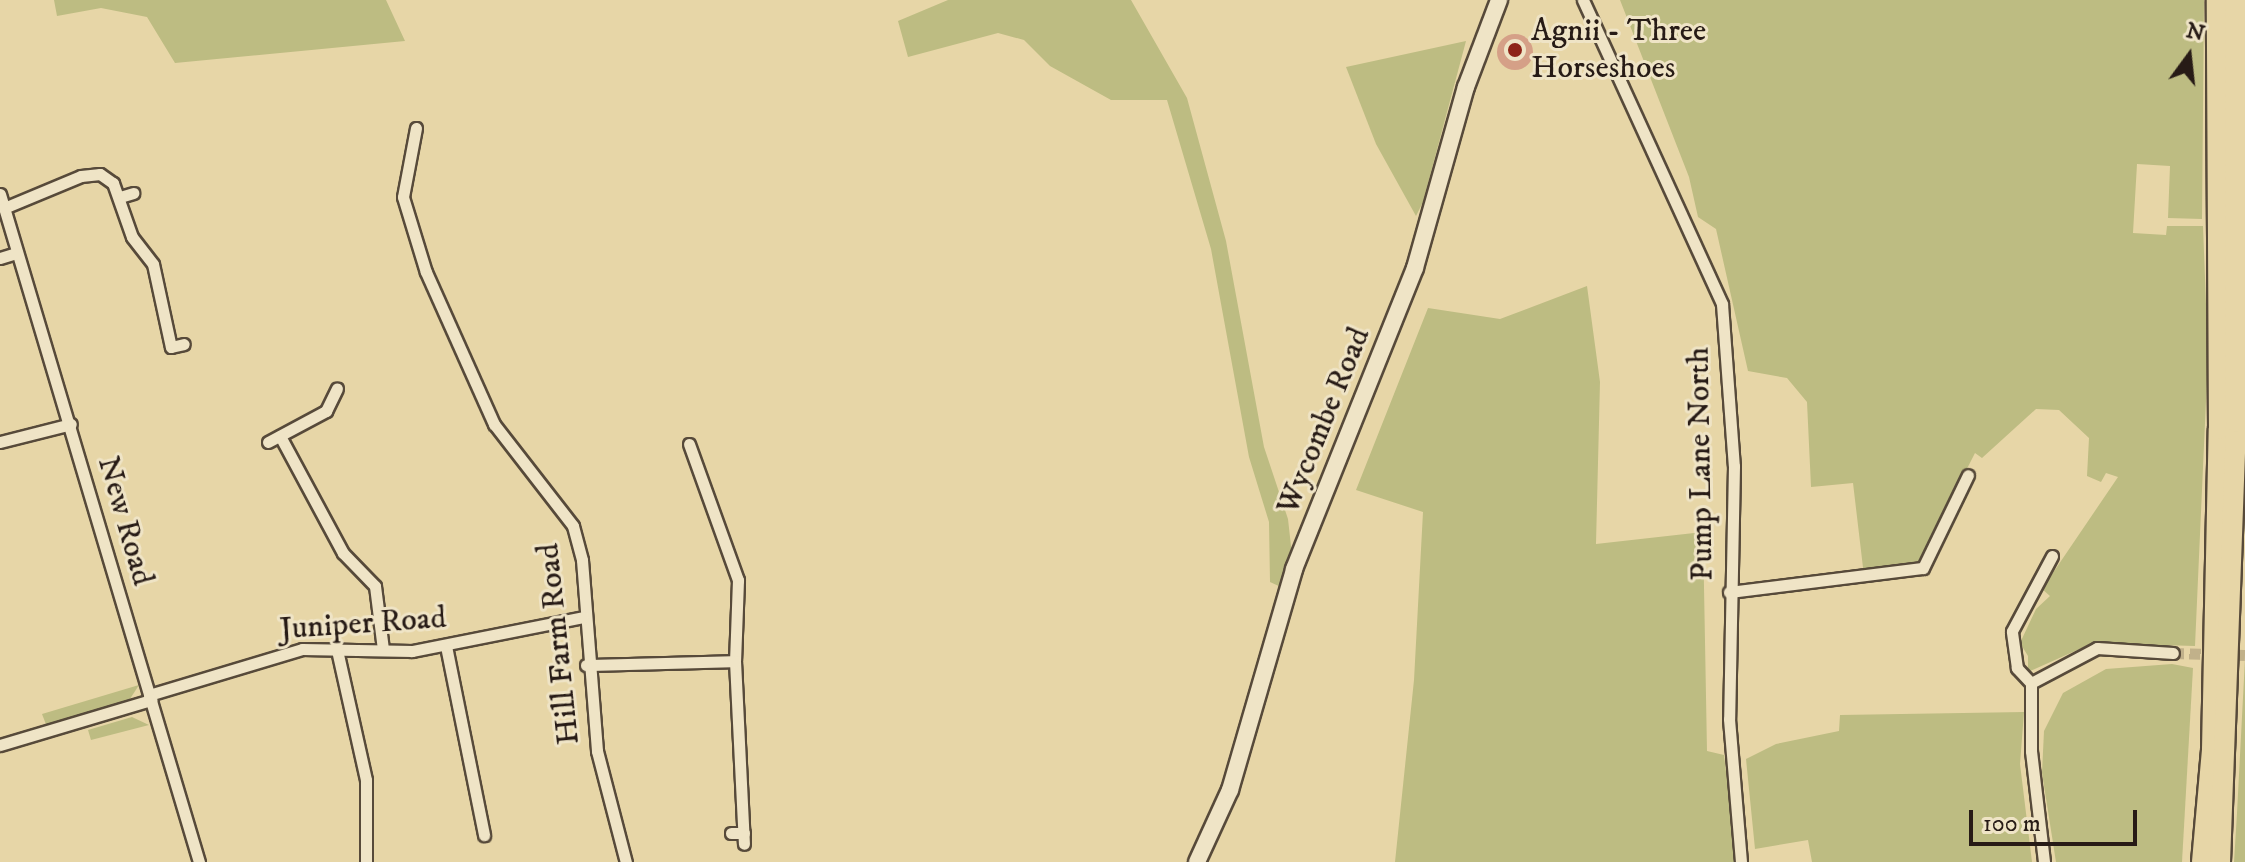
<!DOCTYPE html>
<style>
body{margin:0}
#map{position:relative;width:2245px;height:862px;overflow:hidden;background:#e7d6a7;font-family:"IM FELL DW Pica",serif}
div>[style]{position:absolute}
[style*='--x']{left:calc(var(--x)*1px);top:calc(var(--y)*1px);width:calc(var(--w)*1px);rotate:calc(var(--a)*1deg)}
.green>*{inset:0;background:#bdbc82}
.building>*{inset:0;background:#d5a087}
.round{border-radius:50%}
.street-tunnel>*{height:11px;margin-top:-5.5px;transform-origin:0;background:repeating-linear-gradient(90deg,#c1b18a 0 11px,transparent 0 16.5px)}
.roads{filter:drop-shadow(2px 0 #574a3a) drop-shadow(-2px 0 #574a3a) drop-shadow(0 2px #574a3a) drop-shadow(0 -2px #574a3a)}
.street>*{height:11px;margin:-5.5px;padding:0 5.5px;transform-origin:5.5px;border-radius:5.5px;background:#efe4c6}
.secondary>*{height:16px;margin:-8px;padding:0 8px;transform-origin:8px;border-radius:8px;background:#efe4c6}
.highway>*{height:20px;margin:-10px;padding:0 10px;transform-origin:10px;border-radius:10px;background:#e7d6a7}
.dots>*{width:22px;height:22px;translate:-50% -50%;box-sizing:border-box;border:4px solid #efe4c6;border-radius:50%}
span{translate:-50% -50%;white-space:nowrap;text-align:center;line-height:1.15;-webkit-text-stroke:6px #efe4c6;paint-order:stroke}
.poi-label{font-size:32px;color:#271b16}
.left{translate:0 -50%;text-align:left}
.street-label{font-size:32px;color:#271b16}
.north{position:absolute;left:2149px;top:16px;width:80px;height:80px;-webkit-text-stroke:6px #efe4c6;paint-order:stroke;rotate:15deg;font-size:22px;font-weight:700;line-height:32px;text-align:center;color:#271b16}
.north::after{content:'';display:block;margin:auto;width:28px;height:36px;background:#271b16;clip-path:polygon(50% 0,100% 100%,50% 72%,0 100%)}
.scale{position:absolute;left:1969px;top:810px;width:168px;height:36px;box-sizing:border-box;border:4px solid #271b16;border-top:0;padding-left:10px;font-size:24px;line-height:28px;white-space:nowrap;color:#271b16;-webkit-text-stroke:6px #efe4c6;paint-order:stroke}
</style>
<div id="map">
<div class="green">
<div style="clip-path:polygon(54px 0,386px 0,405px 41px,175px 63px,147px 17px,101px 8px,57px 16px)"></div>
<div style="clip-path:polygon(948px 0,1131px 0,1187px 98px,1226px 241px,1264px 447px,1288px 519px,1292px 555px,1283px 588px,1270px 582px,1269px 522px,1249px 457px,1211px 249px,1167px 100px,1111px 100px,1050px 66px,1024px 40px,998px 33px,908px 57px,898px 21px)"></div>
<div style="clip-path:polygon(1620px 0,2204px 0,2202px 219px,2168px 218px,2170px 166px,2137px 164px,2133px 233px,2166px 235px,2167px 226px,2203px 226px,2208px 356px,2195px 646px,2093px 643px,2028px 672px,2028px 656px,2020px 643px,2036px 609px,2050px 596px,2042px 589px,2118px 477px,2106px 473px,2101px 482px,2087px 476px,2089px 438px,2059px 410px,2036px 409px,1982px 458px,1975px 453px,1918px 565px,1864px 576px,1853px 483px,1811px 487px,1807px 402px,1787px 378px,1748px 371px,1716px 229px,1698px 217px,1689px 177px)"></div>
<div style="clip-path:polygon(1466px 41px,1423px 202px,1416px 216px,1376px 144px,1346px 67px)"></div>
<div style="clip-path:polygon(1587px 286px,1600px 382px,1596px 544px,1703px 532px,1707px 751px,1724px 755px,1737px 862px,1395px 862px,1414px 680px,1423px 512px,1356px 490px,1428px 308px,1500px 319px)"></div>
<div style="clip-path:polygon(2245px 659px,2245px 862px,2234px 862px,2237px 813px)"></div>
<div style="clip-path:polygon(2172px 664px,2193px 668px,2182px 862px,2056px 862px,2042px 773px,2044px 731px,2063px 693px,2106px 669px)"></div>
<div style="clip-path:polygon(139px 685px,128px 702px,47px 727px,42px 714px)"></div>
<div style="clip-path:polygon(2024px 712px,2020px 764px,2032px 862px,1812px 862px,1808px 840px,1755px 849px,1746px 759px,1776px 744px,1839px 731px,1840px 715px)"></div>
<div style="clip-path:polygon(132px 717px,149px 725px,91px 740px,88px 730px)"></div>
</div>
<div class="building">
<div class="round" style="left:1497px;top:34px;width:36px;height:36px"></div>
</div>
<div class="street-tunnel">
<div style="--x:2173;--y:653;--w:72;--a:1.6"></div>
</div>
<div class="roads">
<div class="street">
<div style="--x:1583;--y:0;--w:334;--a:65.4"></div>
<div style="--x:1722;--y:304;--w:162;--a:85.8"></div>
<div style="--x:1734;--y:466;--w:253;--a:91.1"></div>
<div style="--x:1729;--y:719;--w:144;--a:85.2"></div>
<div style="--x:416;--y:128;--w:70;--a:100.7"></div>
<div style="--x:403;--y:197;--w:78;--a:73"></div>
<div style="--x:426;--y:272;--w:167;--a:65.9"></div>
<div style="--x:494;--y:424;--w:129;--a:52.2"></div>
<div style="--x:573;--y:526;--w:35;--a:75"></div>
<div style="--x:582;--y:560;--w:192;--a:85.5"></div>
<div style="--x:597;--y:751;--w:115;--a:75.4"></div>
<div style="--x:0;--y:194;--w:697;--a:73.41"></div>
<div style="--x:120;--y:197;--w:14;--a:-17"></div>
<div style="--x:4;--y:208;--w:83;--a:-22.6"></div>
<div style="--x:81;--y:176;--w:19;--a:-6"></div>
<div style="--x:100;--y:174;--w:16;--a:35"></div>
<div style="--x:113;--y:183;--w:57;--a:70.6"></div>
<div style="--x:132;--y:237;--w:34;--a:52"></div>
<div style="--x:153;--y:264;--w:85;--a:77.8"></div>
<div style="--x:171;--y:347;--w:13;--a:-13"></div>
<div style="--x:0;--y:258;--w:17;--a:-17"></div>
<div style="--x:280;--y:436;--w:133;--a:61.7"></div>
<div style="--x:343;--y:553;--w:46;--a:45.9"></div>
<div style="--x:375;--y:586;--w:64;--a:82.8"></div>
<div style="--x:0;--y:442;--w:73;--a:-14.2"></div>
<div style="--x:268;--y:442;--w:66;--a:-28.1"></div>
<div style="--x:326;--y:411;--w:25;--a:-64"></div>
<div style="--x:689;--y:444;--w:145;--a:70.2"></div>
<div style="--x:738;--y:580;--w:81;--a:92.1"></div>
<div style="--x:735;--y:661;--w:183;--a:87.2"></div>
<div style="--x:1729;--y:592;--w:195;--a:-7.1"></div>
<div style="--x:1923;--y:568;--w:103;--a:-64.2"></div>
<div style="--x:446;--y:646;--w:193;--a:78.6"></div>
<div style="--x:337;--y:650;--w:133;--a:77.4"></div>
<div style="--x:366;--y:780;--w:82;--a:90"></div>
<div style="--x:586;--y:665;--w:149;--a:-1.5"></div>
<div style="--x:2031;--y:683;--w:68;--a:90"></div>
<div style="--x:2031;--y:751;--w:112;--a:83.3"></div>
<div style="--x:2031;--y:683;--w:75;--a:-27.9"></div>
<div style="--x:2097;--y:648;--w:76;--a:3.8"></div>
<div style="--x:2031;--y:683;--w:21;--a:-133"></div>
<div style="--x:2017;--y:668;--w:37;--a:-98"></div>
<div style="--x:2012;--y:631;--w:85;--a:-61.9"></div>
<div style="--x:149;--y:695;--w:160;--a:-16.7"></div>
<div style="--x:302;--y:649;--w:110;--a:1"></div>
<div style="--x:412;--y:651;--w:174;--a:-11.2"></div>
<div style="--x:0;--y:745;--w:158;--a:-16.6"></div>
<div style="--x:731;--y:833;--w:13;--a:0"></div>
</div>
<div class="secondary">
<div style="--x:1197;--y:862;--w:79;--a:-65.4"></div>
<div style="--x:1230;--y:790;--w:230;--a:-73.8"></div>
<div style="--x:1294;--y:569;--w:324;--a:-68.1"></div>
<div style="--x:1415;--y:268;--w:188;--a:-74.3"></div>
<div style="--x:1466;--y:87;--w:93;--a:-69.2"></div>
</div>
<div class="highway">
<div style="--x:2202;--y:862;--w:112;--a:-84.9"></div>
<div style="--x:2212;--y:750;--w:321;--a:-88.8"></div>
<div style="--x:2219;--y:429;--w:429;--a:-90.3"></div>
<div style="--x:2220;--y:862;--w:440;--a:-87.9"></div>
<div style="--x:2236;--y:422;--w:422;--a:-90.1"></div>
</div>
</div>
<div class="dots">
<div style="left:1515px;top:50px;background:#8f2418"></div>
</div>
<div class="poi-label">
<span class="left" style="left:1531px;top:50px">Agnii - Three<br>Horseshoes</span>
</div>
<div class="street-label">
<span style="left:1324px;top:421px;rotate:-68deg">Wycombe Road</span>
<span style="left:1701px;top:464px;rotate:-91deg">Pump Lane North</span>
<span style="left:125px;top:521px;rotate:74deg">New Road</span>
<span style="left:363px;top:624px;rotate:-4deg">Juniper Road</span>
<span style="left:559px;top:644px;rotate:-96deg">Hill Farm Road</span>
</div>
<div class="north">N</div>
<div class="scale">100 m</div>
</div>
